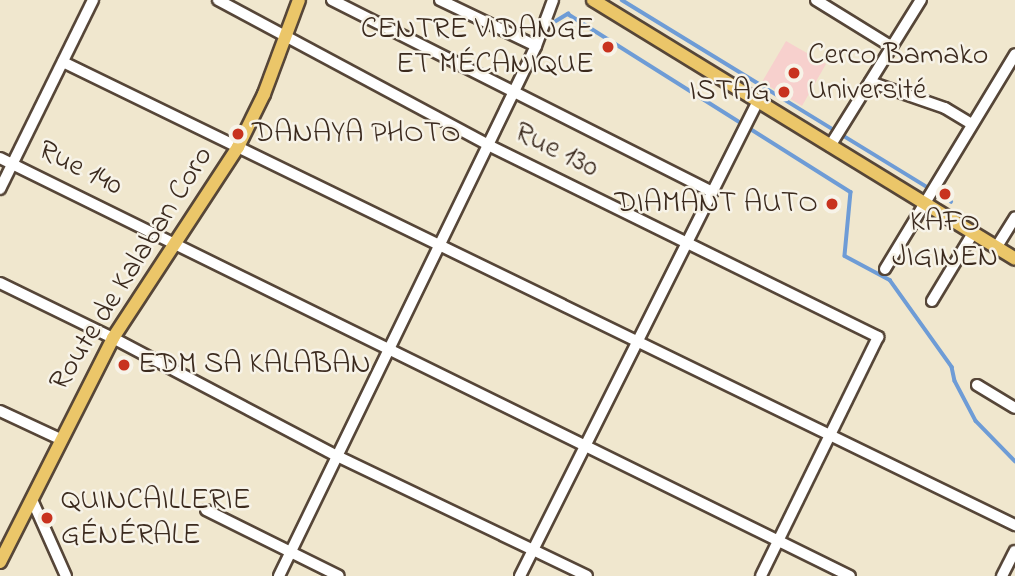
<!DOCTYPE html>
<meta charset="utf-8">
<style>
body{margin:0}
#map{position:relative;width:1015px;height:576px;overflow:hidden;background:#f0e7ce;font-family:"Indie Flower",sans-serif}
div>[style]{position:absolute}
[style*='--x']{left:calc(var(--x)*1px);top:calc(var(--y)*1px);width:calc(var(--w)*1px);rotate:calc(var(--a)*1deg)}
.built>*{inset:0;background:#f7d0cd}
.stream>*{height:3.5px;margin:-1.75px;padding:0 1.75px;transform-origin:1.75px;border-radius:1.75px;background:#6e9cd6}
.roads{filter:drop-shadow(2px 0 #564638) drop-shadow(-2px 0 #564638) drop-shadow(0 2px #564638) drop-shadow(0 -2px #564638)}
.minor>*{height:10px;margin:-5px;padding:0 5px;transform-origin:5px;border-radius:5px;background:#fff}
.major>*{height:12px;margin:-6px;padding:0 6px;transform-origin:6px;border-radius:6px;background:#ebc669}
.dots>*{width:19px;height:19px;translate:-50% -50%;box-sizing:border-box;border:4px solid #f7f3e8;border-radius:50%}
span{translate:-50% -50%;white-space:nowrap;text-align:center;line-height:1.15;-webkit-text-stroke:5px #f7f3e8;paint-order:stroke}
.poi-label{font-size:30px;color:#3b2a1e}
.right{translate:-100% -50%;text-align:right}
.left{translate:0 -50%;text-align:left}
.street-label{font-size:30px;color:#3b2a1e}
</style>
<div id="map">
<div class="built">
<div style="clip-path:polygon(786px 41px,826px 64px,802px 106px,762px 82px)"></div>
</div>
<div class="stream">
<div style="--x:622;--y:0;--w:386;--a:31.5"></div>
<div style="--x:546;--y:27;--w:26;--a:-31"></div>
<div style="--x:568;--y:14;--w:334;--a:32.2"></div>
<div style="--x:851;--y:192;--w:64;--a:95.4"></div>
<div style="--x:845;--y:256;--w:51;--a:28.1"></div>
<div style="--x:890;--y:280;--w:107;--a:54.5"></div>
<div style="--x:952;--y:367;--w:14;--a:78"></div>
<div style="--x:955;--y:381;--w:45;--a:62.3"></div>
<div style="--x:976;--y:421;--w:56;--a:45.7"></div>
</div>
<div class="roads">
<div class="minor">
<div style="--x:218;--y:0;--w:306;--a:28.2"></div>
<div style="--x:488;--y:145;--w:435;--a:26.2"></div>
<div style="--x:878;--y:337;--w:266;--a:116.1"></div>
<div style="--x:332;--y:0;--w:426;--a:26.8"></div>
<div style="--x:440;--y:0;--w:106;--a:25.6"></div>
<div style="--x:816;--y:0;--w:89;--a:31.7"></div>
<div style="--x:63;--y:62;--w:1059;--a:25.94"></div>
<div style="--x:870;--y:82;--w:79;--a:19.1"></div>
<div style="--x:945;--y:108;--w:31;--a:31"></div>
<div style="--x:830;--y:146;--w:172;--a:-58.1"></div>
<div style="--x:0;--y:158;--w:947;--a:26.19"></div>
<div style="--x:0;--y:189;--w:211;--a:-63.8"></div>
<div style="--x:996;--y:248;--w:36;--a:-58"></div>
<div style="--x:885;--y:269;--w:251;--a:-58.8"></div>
<div style="--x:0;--y:283;--w:126;--a:26"></div>
<div style="--x:113;--y:338;--w:253;--a:27.8"></div>
<div style="--x:337;--y:456;--w:277;--a:25.6"></div>
<div style="--x:932;--y:301;--w:79;--a:-58.9"></div>
<div style="--x:977;--y:385;--w:44;--a:31.2"></div>
<div style="--x:0;--y:411;--w:66;--a:25"></div>
<div style="--x:33;--y:502;--w:81;--a:66"></div>
<div style="--x:206;--y:510;--w:148;--a:26.4"></div>
<div style="--x:279;--y:576;--w:589;--a:-64.13"></div>
<div style="--x:536;--y:46;--w:49;--a:-69.7"></div>
<div style="--x:520;--y:576;--w:531;--a:-63.39"></div>
<div style="--x:1002;--y:576;--w:28;--a:-63"></div>
</div>
<div class="major">
<div style="--x:593;--y:0;--w:495;--a:31.5"></div>
<div style="--x:0;--y:562;--w:251;--a:-63.2"></div>
<div style="--x:113;--y:338;--w:228;--a:-56.8"></div>
<div style="--x:238;--y:147;--w:59;--a:-63.9"></div>
<div style="--x:264;--y:94;--w:100;--a:-69.6"></div>
</div>
</div>
<div class="dots">
<div style="left:608px;top:47px;background:#c8321e"></div>
<div style="left:794px;top:73px;background:#c8321e"></div>
<div style="left:784px;top:92px;background:#c8321e"></div>
<div style="left:238px;top:134px;background:#c8321e"></div>
<div style="left:945px;top:194px;background:#c8321e"></div>
<div style="left:832px;top:204px;background:#c8321e"></div>
<div style="left:124px;top:365px;background:#c8321e"></div>
<div style="left:47px;top:518px;background:#c8321e"></div>
</div>
<div class="poi-label">
<span class="right" style="left:594px;top:47px">CENTRE VIDANGE<br>ET MÉCANIQUE</span>
<span class="left" style="left:808px;top:73px">Cerco Bamako<br>Université</span>
<span class="right" style="left:770px;top:92px">ISTAG</span>
<span class="left" style="left:252px;top:134px">DANAYA PHOTO</span>
<span class="right" style="left:818px;top:204px">DIAMANT AUTO</span>
<span style="left:945px;top:240px">KAFO<br>JIGINEN</span>
<span class="left" style="left:138px;top:365px">EDM SA KALABAN</span>
<span class="left" style="left:61px;top:518px">QUINCAILLERIE<br>GÉNÉRALE</span>
</div>
<div class="street-label">
<span style="left:556px;top:151px;rotate:26deg">Rue 130</span>
<span style="left:80px;top:169px;rotate:26deg">Rue 140</span>
<span style="left:132px;top:269px;rotate:-58deg">Route de Kalaban Coro</span>
</div>
</div>
